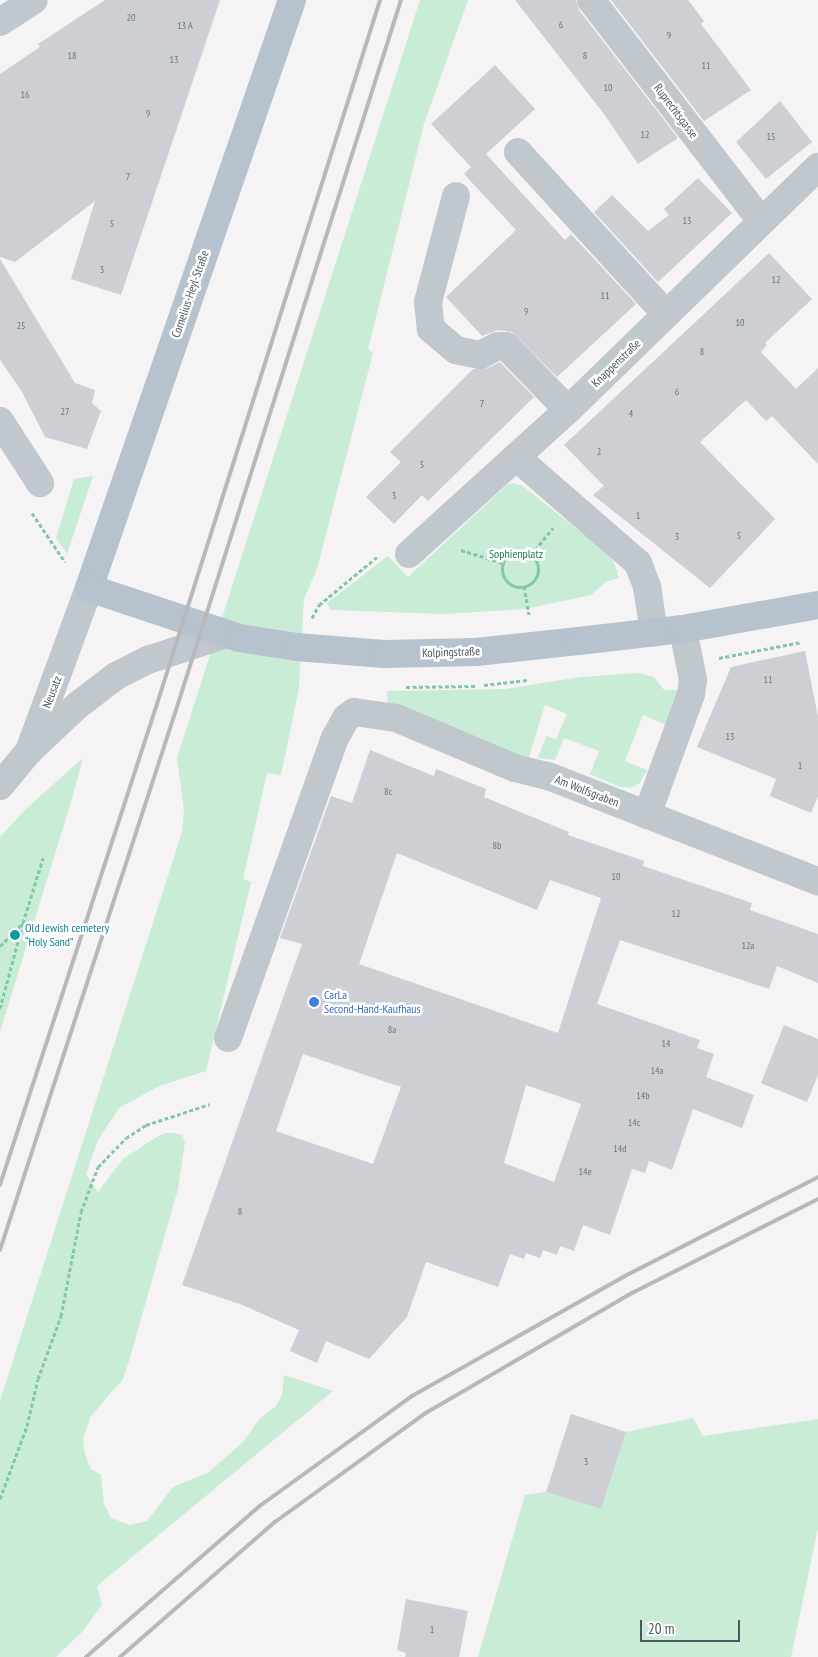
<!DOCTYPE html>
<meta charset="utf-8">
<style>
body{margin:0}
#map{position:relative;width:818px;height:1657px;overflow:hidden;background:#f5f3f3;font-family:"PT Sans Narrow",sans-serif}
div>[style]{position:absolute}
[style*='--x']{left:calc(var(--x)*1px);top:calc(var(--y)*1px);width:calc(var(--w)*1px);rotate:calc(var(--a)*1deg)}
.green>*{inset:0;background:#c8ecd6}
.building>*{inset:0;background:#cdcfd4}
.path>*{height:3px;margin-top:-1.5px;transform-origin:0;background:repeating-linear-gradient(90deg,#83c7a6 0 4px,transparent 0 6.5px)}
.path>.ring{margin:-1.5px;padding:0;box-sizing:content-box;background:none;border:3px solid #83c7a6;border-radius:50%}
.minor>*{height:28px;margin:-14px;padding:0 14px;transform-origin:14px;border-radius:14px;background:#c0c7cd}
.major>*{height:28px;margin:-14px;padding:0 14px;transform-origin:14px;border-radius:14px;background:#b6c2ce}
.rail>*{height:4px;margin:-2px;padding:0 2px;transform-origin:2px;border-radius:2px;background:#b6b8bc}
.dots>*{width:14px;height:14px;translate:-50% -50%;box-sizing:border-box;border:2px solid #fff;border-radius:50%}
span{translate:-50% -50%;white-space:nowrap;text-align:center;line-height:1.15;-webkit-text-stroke:5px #fff;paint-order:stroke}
.number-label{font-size:10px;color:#6c747c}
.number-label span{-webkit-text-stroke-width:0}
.street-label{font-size:12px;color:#4c565e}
.park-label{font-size:12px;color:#237a4f}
.culture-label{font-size:12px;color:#0d838f}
.left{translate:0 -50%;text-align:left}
.shop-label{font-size:12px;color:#366cbe}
.scale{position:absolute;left:640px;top:1620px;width:100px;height:22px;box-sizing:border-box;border:2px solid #4c565e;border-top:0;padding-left:6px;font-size:15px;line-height:18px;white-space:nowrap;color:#4c565e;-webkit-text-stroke:4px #fff;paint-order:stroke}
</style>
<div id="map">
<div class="green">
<div style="clip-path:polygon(420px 0,468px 0,424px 124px,368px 349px,373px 353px,317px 569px,304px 599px,299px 688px,281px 775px,267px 773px,243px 879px,251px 882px,206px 1071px,159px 1086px,119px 1108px,98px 1140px,86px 1174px,98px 1192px,123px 1159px,155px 1138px,165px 1133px,175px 1133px,182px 1135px,185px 1142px,178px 1189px,129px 1361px,123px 1379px,91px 1416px,83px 1438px,85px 1454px,91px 1469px,101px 1475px,104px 1504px,111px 1518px,130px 1525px,147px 1521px,173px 1487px,209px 1472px,243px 1442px,261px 1417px,276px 1406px,282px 1395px,284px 1375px,333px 1391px,97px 1586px,102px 1605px,82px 1632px,56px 1657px,0 1657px,0 1401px,182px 832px,184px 810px,177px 758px)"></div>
<div style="clip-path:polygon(93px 476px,67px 554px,56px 538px,74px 479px)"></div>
<div style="clip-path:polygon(513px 483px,523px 486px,602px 549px,614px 562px,619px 578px,606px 582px,591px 595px,525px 609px,444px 614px,331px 610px,327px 603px,388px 556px,408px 577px,508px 484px)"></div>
<div style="clip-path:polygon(639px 673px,654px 677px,664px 690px,677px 690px,678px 693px,666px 725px,643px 715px,625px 761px,647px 770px,640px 783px,631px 788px,620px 787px,590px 774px,599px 751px,564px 738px,555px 760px,538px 758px,546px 736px,556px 739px,567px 714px,545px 705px,528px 760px,388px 705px,387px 691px,505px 689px,581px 677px)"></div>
<div style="clip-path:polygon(83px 758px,71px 802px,0 1032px,0 837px,27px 808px)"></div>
<div style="clip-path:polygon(693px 1418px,703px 1436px,818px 1419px,818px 1528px,791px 1657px,478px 1657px,525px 1495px,546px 1492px,601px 1509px,626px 1432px)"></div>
</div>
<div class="building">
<div style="clip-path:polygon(105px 0,220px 0,121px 295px,71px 279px,95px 201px,15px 262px,0 257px,0 74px,40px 47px,38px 44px)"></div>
<div style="clip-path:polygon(515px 0,576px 0,579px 10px,678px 138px,638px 164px,604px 114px)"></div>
<div style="clip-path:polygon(611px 0,688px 0,704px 21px,701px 24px,751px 90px,704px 121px)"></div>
<div style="clip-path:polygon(495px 65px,535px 109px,486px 154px,565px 240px,571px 234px,636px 304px,557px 377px,512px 332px,498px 330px,482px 336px,446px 297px,516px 230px,464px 174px,471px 167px,431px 124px)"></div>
<div style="clip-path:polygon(780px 101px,812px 142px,766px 179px,736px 142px)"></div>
<div style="clip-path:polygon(698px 178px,732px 213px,658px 282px,594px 212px,612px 195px,648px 231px,669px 215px,664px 209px)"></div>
<div style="clip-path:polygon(769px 253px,812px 299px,765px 343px,767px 345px,761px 352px,796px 389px,818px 368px,818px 464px,772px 416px,766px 421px,746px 400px,700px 442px,775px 519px,710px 588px,593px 495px,604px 486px,564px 445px)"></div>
<div style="clip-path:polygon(0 259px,75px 383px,95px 390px,92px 403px,101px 411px,87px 449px,45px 437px,21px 390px,0 360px)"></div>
<div style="clip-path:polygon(500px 362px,534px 397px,428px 501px,422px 495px,394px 524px,366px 497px,401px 462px,390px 452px,473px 369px,486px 369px)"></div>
<div style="clip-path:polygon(805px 651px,818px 717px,818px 796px,811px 813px,770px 796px,776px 779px,697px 747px,731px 667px)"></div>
<div style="clip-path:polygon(evenodd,370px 750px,434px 776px,436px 769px,486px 789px,484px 797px,569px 832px,568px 835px,644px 861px,643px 866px,752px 903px,750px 910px,818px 934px,818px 983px,777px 966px,769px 989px,620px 940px,597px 1004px,700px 1040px,697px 1048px,714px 1054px,706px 1077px,754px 1095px,742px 1128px,693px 1109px,672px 1170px,649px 1161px,645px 1173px,632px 1169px,610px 1235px,583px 1225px,574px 1251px,560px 1246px,557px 1255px,543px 1250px,540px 1258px,526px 1253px,524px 1259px,510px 1254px,498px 1287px,426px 1262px,407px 1317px,369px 1359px,326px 1341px,317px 1363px,290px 1351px,299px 1330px,240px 1304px,182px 1285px,302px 944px,280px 938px,331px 796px,352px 803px,370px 750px,397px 853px,537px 910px,550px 880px,601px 898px,558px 1033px,359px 964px,397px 853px,370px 750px,303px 1054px,401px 1087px,373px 1164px,276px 1131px,303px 1054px,370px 750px,526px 1085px,581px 1104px,554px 1182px,504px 1163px,526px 1085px)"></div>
<div style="clip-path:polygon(784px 1025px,818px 1039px,818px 1075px,807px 1102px,761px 1083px)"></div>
<div style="clip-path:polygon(571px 1414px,626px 1432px,601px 1509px,546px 1492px)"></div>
<div style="clip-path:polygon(406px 1599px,468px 1611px,459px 1657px,405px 1657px,406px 1653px,397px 1650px)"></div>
</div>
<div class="path">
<div style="--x:32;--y:513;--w:59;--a:56"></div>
<div style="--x:461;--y:550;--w:44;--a:17.2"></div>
<div class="ring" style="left:502px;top:551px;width:33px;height:33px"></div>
<div style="--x:531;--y:555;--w:35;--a:-51"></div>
<div style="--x:524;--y:586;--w:29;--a:80"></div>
<div style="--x:312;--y:618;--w:15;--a:-62"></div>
<div style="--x:319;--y:605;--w:77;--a:-39.7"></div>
<div style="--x:719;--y:658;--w:84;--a:-11"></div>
<div style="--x:484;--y:685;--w:43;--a:-6.6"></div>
<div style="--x:406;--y:687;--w:69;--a:-0.8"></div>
<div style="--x:23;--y:923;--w:68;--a:-72.9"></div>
<div style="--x:0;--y:946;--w:33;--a:-45"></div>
<div style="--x:23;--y:923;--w:88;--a:105.1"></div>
<div style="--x:0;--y:1499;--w:78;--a:-69.7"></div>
<div style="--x:27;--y:1426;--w:48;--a:-76.8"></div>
<div style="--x:38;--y:1379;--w:67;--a:-69.9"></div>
<div style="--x:61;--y:1316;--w:106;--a:-79.1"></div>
<div style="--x:81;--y:1212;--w:48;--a:-69.3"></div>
<div style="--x:98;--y:1167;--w:40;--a:-46"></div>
<div style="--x:126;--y:1138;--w:24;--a:-33"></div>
<div style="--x:146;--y:1125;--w:67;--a:-18.2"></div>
</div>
<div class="minor">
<div style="--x:591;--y:0;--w:279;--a:52.4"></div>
<div style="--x:0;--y:22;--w:40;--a:-32.9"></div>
<div style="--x:518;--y:152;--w:219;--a:47.6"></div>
<div style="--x:456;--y:196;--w:110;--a:104.8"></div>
<div style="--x:428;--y:302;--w:27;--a:84"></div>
<div style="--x:431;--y:329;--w:33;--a:40"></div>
<div style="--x:456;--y:350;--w:25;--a:12"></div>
<div style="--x:480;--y:355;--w:20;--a:-27"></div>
<div style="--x:498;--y:346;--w:8;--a:0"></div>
<div style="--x:506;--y:346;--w:89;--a:45.9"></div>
<div style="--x:0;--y:421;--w:74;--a:57.2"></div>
<div style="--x:516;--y:457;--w:162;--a:41"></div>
<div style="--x:638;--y:563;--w:26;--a:69"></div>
<div style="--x:647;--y:587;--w:46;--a:81.2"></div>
<div style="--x:409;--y:554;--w:215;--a:-42.2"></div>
<div style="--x:568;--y:410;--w:349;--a:-44.2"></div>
<div style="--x:29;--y:751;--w:67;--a:-43.2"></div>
<div style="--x:78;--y:705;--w:48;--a:-37.3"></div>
<div style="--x:116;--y:676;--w:36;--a:-27"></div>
<div style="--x:148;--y:660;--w:82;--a:-18.4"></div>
<div style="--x:0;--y:786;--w:45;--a:-50.4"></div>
<div style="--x:29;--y:751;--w:174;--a:-69.8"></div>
<div style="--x:647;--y:815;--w:129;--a:-70"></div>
<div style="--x:691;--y:694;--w:14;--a:-82"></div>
<div style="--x:693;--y:680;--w:52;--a:-101.1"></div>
<div style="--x:228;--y:1038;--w:319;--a:-70.4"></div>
<div style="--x:335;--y:738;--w:23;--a:-61"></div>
<div style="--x:346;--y:718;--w:10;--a:-37"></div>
<div style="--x:354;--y:712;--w:42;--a:8.1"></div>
<div style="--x:396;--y:718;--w:129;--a:22.8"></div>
<div style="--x:515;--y:768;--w:34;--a:14"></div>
<div style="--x:548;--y:776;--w:290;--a:21.3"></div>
</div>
<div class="major">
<div style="--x:292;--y:0;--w:622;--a:109.05"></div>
<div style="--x:89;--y:588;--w:158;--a:18.4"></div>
<div style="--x:239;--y:638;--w:59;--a:8.8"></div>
<div style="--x:297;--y:647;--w:87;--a:4.6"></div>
<div style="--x:384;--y:654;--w:92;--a:-1.2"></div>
<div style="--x:476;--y:652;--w:104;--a:-6.1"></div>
<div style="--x:579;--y:641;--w:105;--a:-6.6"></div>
<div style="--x:683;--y:629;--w:137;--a:-10.1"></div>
</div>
<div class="rail">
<div style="--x:0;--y:1185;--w:506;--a:-71.92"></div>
<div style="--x:157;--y:704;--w:738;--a:-72.42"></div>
<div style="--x:0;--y:1250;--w:568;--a:-71.95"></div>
<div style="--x:176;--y:710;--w:745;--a:-72.42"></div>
<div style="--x:86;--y:1657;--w:232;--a:-41"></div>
<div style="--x:261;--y:1505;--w:186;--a:-35.8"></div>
<div style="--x:412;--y:1396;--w:242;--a:-29.4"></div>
<div style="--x:623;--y:1277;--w:219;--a:-27.1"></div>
<div style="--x:120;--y:1657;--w:206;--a:-41.1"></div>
<div style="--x:275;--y:1522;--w:184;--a:-35.9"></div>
<div style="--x:424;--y:1414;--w:241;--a:-30.2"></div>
<div style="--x:632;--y:1293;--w:208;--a:-26.8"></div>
</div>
<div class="dots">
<div style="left:15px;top:935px;background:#0f9aa8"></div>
<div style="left:314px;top:1002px;background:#3f7fe0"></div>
</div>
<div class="number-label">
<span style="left:131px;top:18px">20</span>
<span style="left:561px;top:25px">6</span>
<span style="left:185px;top:26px">13 A</span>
<span style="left:669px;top:36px">9</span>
<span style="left:72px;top:56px">18</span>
<span style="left:585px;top:56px">8</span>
<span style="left:174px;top:60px">13</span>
<span style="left:706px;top:66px">11</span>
<span style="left:608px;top:88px">10</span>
<span style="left:25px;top:95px">16</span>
<span style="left:148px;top:114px">9</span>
<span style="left:645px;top:135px">12</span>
<span style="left:771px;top:137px">15</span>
<span style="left:128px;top:177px">7</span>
<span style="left:687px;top:221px">13</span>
<span style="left:112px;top:224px">5</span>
<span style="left:102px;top:270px">3</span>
<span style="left:776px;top:280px">12</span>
<span style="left:605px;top:296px">11</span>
<span style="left:526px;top:312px">9</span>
<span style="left:740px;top:323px">10</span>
<span style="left:21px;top:326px">25</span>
<span style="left:702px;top:352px">8</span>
<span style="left:677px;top:392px">6</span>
<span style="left:482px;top:404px">7</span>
<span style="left:65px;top:412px">27</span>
<span style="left:631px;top:414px">4</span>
<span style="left:599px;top:452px">2</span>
<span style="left:422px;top:465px">5</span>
<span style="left:394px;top:496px">3</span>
<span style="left:638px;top:516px">1</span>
<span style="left:739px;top:536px">5</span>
<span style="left:677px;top:537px">3</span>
<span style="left:768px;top:680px">11</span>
<span style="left:730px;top:737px">13</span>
<span style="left:800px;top:766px">1</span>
<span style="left:388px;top:792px">8c</span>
<span style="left:497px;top:846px">8b</span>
<span style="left:616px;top:877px">10</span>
<span style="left:676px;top:914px">12</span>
<span style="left:748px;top:946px">12a</span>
<span style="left:392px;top:1030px">8a</span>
<span style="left:666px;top:1044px">14</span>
<span style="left:657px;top:1071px">14a</span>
<span style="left:643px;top:1096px">14b</span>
<span style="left:634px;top:1123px">14c</span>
<span style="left:620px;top:1149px">14d</span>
<span style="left:585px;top:1172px">14e</span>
<span style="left:240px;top:1212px">8</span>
<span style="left:586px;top:1462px">3</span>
<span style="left:432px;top:1630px">1</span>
</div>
<div class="street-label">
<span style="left:676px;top:111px;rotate:53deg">Ruprechtsgasse</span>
<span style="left:190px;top:294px;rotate:-71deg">Cornelius-Heyl-Straße</span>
<span style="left:616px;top:363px;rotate:-44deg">Knappenstraße</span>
<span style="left:451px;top:652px;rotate:-2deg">Kolpingstraße</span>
<span style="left:52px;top:692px;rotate:-69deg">Neusatz</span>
<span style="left:587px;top:791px;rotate:21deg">Am Wolfsgraben</span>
</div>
<div class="park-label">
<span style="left:516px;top:554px">Sophienplatz</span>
</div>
<div class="culture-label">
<span class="left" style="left:25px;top:935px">Old Jewish cemetery<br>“Holy Sand”</span>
</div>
<div class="shop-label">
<span class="left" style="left:324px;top:1002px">CarLa<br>Second-Hand-Kaufhaus</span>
</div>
<div class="scale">20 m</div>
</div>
